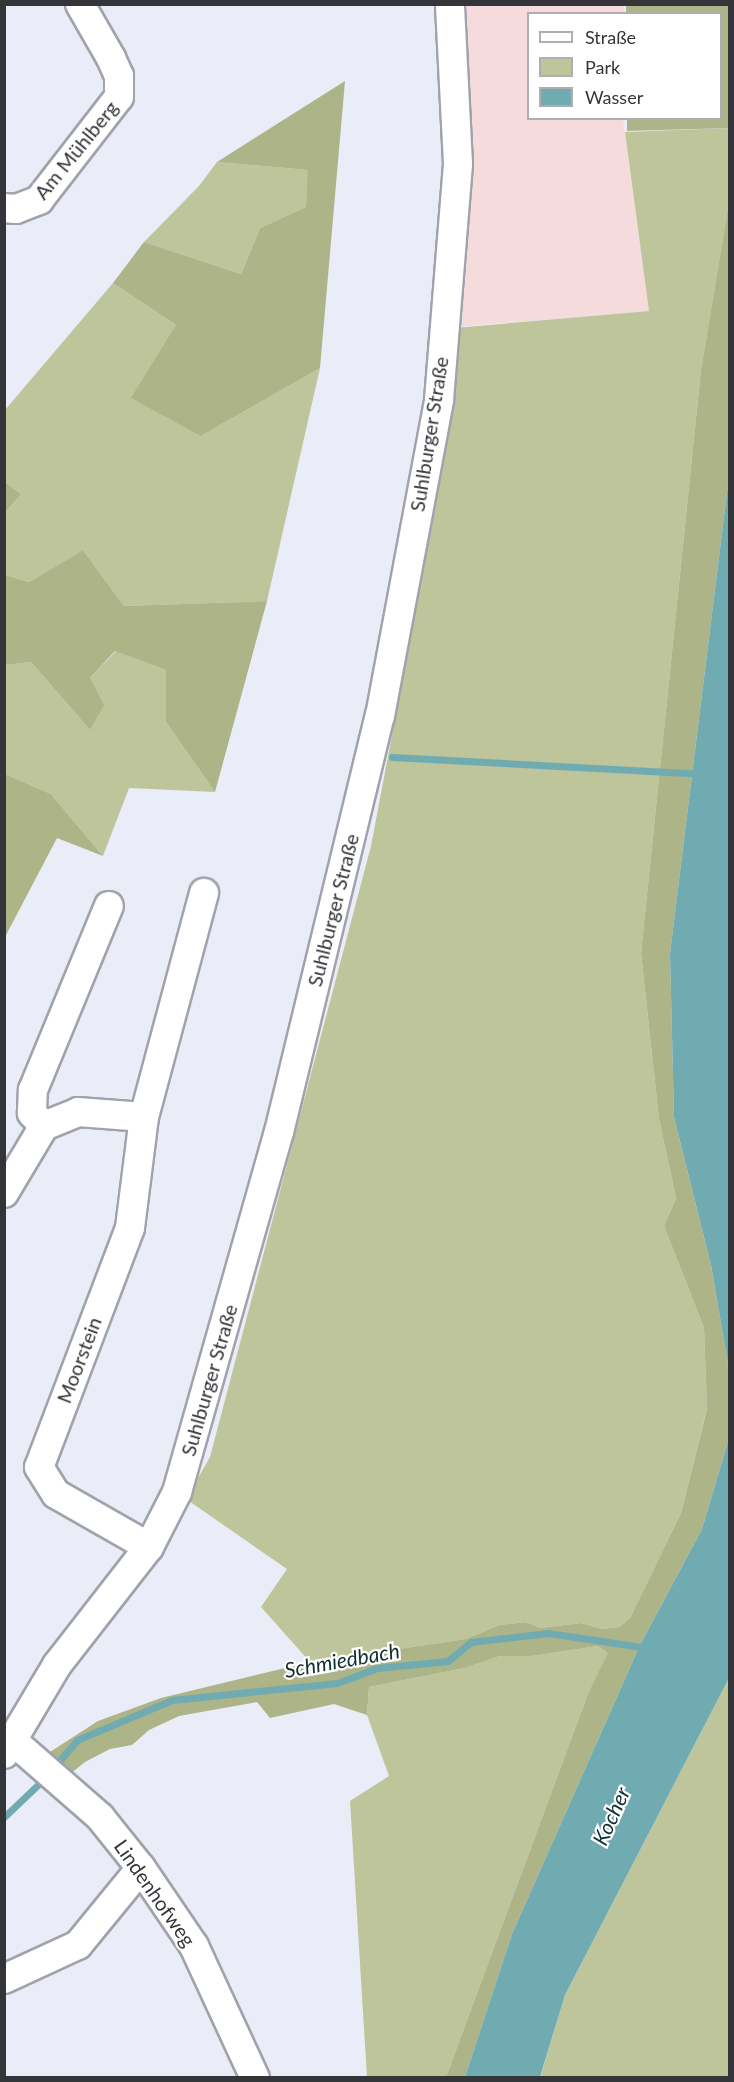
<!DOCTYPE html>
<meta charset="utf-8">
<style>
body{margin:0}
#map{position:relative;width:734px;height:2082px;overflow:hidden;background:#eaecf7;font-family:Lato,sans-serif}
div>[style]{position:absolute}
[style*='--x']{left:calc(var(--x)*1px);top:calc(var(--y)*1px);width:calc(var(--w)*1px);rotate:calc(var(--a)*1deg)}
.industrial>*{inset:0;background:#f6dbdc}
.green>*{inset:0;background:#bec59a}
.forest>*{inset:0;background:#adb487}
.water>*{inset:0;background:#70abb1}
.stream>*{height:7px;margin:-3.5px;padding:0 3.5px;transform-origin:3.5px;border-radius:3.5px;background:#70abb1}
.roads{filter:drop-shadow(2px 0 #a0a2ac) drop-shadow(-2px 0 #a0a2ac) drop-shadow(0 2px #a0a2ac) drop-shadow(0 -2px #a0a2ac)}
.minor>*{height:28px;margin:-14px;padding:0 14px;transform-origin:14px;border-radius:14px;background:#fff}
span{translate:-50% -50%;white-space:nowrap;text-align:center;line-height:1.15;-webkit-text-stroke:4.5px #fff;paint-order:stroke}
.street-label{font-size:20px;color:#343539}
.water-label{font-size:21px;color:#102f31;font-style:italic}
.frame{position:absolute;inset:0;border:6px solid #343539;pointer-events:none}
.legend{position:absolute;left:527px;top:12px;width:195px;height:108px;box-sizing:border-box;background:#fff;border:2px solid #aeaeb0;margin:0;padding:8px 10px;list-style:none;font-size:18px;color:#343539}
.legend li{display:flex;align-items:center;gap:12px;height:30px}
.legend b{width:30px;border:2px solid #aeaeb0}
</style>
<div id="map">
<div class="industrial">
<div style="clip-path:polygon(458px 5px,624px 5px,624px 13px,528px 14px,528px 118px,623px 119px,649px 311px,455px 327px)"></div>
</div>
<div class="green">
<div style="clip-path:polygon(729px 128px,729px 202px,701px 370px,641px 953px,659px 1119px,676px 1198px,664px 1226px,704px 1328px,707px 1408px,681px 1513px,630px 1618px,619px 1627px,602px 1629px,581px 1623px,540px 1628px,526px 1622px,499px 1625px,466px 1639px,310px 1662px,261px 1607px,287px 1569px,186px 1499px,210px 1457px,371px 846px,443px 466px,455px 328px,649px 311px,625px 132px)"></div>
<div style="clip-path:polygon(217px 162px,309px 170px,306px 207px,260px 228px,241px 274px,144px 242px,199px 186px)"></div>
<div style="clip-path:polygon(113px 283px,176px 325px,201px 436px,320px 368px,267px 601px,124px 606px,83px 550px,29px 582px,5px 575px,5px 513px,21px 494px,5px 482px,5px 410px)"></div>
<div style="clip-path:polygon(116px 651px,166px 670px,166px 722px,215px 792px,129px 788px,103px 856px,51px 794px,5px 774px,4px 665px,31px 662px,90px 730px,90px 678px)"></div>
<div style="clip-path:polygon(598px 1646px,609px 1653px,589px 1691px,446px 2077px,367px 2077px,350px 1801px,389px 1776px,367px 1715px,369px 1687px,465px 1668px,500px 1656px,532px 1656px)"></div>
<div style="clip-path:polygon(729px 1678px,729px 2077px,540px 2078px,565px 1995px)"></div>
</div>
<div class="forest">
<div style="clip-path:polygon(626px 5px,729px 5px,729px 128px,627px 131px,627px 119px,720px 118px,720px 14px,626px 13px)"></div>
<div style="clip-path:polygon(345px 81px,320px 368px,201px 436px,131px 398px,176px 325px,113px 283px,144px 242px,241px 274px,260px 228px,306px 207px,308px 170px,217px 162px)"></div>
<div style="clip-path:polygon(729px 202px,729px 476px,670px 953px,674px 1117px,711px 1265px,729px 1370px,729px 1438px,702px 1529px,640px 1645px,512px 1934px,465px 2077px,446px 2077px,589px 1691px,608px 1653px,598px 1646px,532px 1656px,500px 1656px,465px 1668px,369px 1687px,367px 1715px,334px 1704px,270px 1718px,257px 1702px,179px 1716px,149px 1730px,132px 1745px,110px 1749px,85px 1762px,70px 1774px,50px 1752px,98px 1721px,161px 1698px,310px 1662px,466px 1639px,499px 1625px,526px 1622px,540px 1628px,581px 1623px,602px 1629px,619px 1627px,630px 1618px,681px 1513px,707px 1409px,704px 1328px,664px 1226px,676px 1198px,659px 1119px,641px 953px,701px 370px)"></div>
<div style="clip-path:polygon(5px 482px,21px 494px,5px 513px)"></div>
<div style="clip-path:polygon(83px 550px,124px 606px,267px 601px,215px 792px,166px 722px,166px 670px,115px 651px,90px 678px,104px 705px,90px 730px,31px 662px,5px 665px,5px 575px,29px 582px)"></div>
<div style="clip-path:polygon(5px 774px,51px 794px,103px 856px,57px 838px,5px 937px)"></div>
</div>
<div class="water">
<div style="clip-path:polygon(729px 476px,729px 1370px,711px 1265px,674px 1117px,670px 953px)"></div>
<div style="clip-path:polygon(729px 1438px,729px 1678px,565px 1995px,540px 2077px,465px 2077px,512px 1934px,640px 1645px,702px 1529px)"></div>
</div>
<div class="stream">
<div style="--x:392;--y:757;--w:309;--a:3.1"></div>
<div style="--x:53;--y:1768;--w:37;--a:-49"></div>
<div style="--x:77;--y:1740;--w:103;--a:-22.8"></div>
<div style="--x:172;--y:1700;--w:166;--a:-5.9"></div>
<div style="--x:337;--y:1683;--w:43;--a:-20.6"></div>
<div style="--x:377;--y:1668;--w:71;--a:-5.6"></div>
<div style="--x:448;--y:1661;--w:30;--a:-40"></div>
<div style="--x:471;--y:1642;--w:78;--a:-6.7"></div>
<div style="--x:548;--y:1633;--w:101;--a:8.5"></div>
<div style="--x:4;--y:1817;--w:58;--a:-43.6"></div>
</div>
<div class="roads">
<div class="minor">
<div style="--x:4;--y:208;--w:12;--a:5"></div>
<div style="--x:16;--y:209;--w:25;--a:-21"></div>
<div style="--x:39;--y:200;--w:130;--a:-52.2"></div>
<div style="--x:119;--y:97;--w:21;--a:-90"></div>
<div style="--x:119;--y:76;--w:20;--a:-114"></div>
<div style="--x:111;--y:58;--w:62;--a:-119.9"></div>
<div style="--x:144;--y:1117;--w:232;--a:-75"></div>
<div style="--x:44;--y:1126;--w:18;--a:-133"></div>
<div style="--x:32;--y:1113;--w:23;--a:-88"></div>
<div style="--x:33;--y:1090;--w:199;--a:-67.6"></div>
<div style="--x:4;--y:1193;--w:78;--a:-59.2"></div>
<div style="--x:44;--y:1126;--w:37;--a:-22"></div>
<div style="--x:78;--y:1112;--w:66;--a:4.3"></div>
<div style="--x:144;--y:1117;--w:112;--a:97.2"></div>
<div style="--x:130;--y:1228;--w:256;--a:110.8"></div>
<div style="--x:39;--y:1467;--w:32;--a:58"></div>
<div style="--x:56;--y:1494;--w:107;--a:29.7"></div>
<div style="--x:13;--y:1741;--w:116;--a:41.1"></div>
<div style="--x:100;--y:1817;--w:65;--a:51.2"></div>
<div style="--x:141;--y:1868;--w:94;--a:55.8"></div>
<div style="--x:194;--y:1946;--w:145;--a:65.2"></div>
<div style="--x:4;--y:1754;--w:104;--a:-59.2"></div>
<div style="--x:57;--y:1665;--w:150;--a:-52.1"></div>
<div style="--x:149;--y:1547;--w:62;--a:-63"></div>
<div style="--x:177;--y:1492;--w:374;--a:-74.2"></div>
<div style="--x:279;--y:1132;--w:428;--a:-76.4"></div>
<div style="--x:380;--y:716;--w:321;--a:-79.4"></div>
<div style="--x:439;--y:400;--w:237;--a:-85.4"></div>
<div style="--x:458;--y:164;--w:160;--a:-92.9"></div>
<div style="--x:4;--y:1979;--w:81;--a:-24.7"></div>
<div style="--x:78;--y:1945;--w:99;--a:-50.7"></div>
</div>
</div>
<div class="street-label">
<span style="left:76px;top:150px;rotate:-51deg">Am Mühlberg</span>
<span style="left:429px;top:434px;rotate:-81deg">Suhlburger Straße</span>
<span style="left:333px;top:910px;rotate:-76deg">Suhlburger Straße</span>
<span style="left:79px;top:1360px;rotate:-69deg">Moorstein</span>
<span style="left:209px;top:1380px;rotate:-74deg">Suhlburger Straße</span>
<span style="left:155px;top:1893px;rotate:55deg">Lindenhofweg</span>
</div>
<div class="water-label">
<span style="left:342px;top:1660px;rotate:-10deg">Schmiedbach</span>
<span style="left:611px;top:1816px;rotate:-66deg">Kocher</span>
</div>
<div class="frame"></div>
<ul class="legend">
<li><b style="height:8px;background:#fff"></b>Straße</li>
<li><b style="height:16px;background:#bec59a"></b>Park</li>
<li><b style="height:16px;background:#70abb1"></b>Wasser</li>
</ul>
</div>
